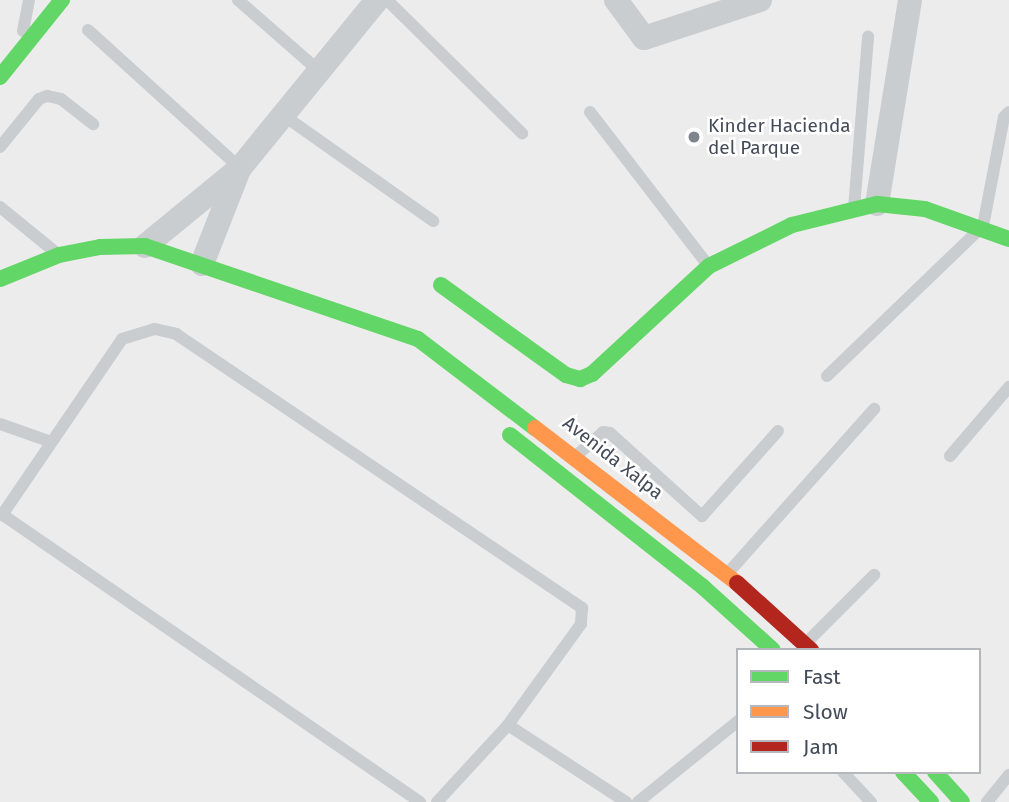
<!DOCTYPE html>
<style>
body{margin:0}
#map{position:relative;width:1009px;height:802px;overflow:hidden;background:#edecec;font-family:"Fira Sans",sans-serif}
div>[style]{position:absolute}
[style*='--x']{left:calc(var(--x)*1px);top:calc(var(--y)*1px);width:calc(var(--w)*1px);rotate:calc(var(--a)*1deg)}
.lane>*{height:12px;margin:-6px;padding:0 6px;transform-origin:6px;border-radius:6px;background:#cacdd0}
.street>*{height:24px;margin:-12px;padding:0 12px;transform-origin:12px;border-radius:12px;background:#cacdd0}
.fast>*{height:16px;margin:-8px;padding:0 8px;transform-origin:8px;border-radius:8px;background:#63d668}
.slow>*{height:16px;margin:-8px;padding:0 8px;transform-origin:8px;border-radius:8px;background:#ff974d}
.jam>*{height:16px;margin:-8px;padding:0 8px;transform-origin:8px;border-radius:8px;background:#b3261e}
.dots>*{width:19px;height:19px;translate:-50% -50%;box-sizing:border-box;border:4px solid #fff;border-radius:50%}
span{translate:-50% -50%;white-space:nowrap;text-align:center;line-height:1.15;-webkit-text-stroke:5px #fff;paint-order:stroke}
.poi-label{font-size:19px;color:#444b58}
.left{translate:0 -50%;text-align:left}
.street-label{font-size:19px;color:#444b58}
.legend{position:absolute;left:736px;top:648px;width:245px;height:126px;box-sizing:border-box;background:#fff;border:2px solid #b4b7bc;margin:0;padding:9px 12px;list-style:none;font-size:21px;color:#444b58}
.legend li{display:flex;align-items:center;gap:14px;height:35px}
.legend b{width:35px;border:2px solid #b4b7bc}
</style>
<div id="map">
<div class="lane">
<div style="--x:238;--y:0;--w:108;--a:41.2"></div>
<div style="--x:387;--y:0;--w:190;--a:44.6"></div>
<div style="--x:88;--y:30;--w:205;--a:42.2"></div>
<div style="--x:23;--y:31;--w:32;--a:-79"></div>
<div style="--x:590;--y:112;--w:192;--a:52.4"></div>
<div style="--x:283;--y:115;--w:184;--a:35.2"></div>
<div style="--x:0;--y:147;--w:62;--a:-50.9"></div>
<div style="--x:39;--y:99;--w:9;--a:-21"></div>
<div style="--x:47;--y:96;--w:14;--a:12"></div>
<div style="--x:61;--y:99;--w:41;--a:38"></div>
<div style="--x:0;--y:207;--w:70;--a:39.2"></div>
<div style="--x:854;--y:208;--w:172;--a:-85.3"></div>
<div style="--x:827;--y:376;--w:216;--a:-43.9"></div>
<div style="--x:983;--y:226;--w:111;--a:-79.1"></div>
<div style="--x:1004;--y:117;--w:7;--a:-45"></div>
<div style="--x:0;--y:424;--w:54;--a:19.4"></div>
<div style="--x:577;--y:455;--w:35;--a:-41"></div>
<div style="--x:603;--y:432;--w:7;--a:8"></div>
<div style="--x:610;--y:433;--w:124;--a:42.1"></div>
<div style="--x:702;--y:516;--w:114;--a:-48.2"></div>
<div style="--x:950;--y:456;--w:91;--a:-49.5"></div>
<div style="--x:0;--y:513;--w:510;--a:34.53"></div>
<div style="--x:2;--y:515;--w:213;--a:-55.7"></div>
<div style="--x:122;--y:339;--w:34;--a:-17"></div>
<div style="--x:155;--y:329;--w:22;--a:13"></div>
<div style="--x:176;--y:334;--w:490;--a:34"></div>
<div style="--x:582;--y:608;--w:16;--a:94"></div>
<div style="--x:581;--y:624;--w:125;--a:125.9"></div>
<div style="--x:728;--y:573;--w:220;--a:-48.3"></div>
<div style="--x:805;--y:644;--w:98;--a:-45"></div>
<div style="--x:843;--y:772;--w:41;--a:47"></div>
<div style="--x:437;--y:802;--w:105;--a:-47.3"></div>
<div style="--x:508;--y:725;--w:141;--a:33.1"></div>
<div style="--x:638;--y:802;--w:129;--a:-39"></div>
<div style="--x:987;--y:802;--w:35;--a:-51"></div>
</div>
<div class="street">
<div style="--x:616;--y:0;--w:47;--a:53.6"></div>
<div style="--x:644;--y:38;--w:122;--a:-18.1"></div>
<div style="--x:877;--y:204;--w:207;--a:-80.8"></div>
<div style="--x:145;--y:246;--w:123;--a:-39.4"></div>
<div style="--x:240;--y:168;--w:217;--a:-50.8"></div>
<div style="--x:202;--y:264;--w:99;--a:-68.6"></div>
</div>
<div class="fast">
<div style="--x:0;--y:77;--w:99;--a:-51.2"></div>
<div style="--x:0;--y:279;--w:64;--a:-22.1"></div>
<div style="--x:59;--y:255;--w:42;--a:-11"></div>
<div style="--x:100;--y:247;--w:45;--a:-1.3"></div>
<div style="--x:145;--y:246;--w:288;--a:18.8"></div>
<div style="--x:418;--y:339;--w:147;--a:37.3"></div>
<div style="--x:441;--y:285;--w:154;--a:35.8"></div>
<div style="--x:566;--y:375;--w:15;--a:16"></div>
<div style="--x:580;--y:379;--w:13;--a:-23"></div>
<div style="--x:592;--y:374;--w:159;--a:-42.7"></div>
<div style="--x:709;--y:266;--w:93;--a:-26.3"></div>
<div style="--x:792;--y:225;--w:88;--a:-13.9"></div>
<div style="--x:877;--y:204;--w:48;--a:5.9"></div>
<div style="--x:925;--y:209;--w:89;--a:19.7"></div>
<div style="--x:510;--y:435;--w:246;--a:38.2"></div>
<div style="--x:703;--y:587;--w:94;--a:42"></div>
<div style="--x:903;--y:772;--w:41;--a:47"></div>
<div style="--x:935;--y:772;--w:40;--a:48"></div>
</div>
<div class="slow">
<div style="--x:535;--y:428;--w:255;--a:37.5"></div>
</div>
<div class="jam">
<div style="--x:737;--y:583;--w:100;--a:42.2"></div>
</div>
<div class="dots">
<div style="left:694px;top:137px;background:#7f838c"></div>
</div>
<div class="poi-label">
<span class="left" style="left:708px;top:137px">Kinder Hacienda<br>del Parque</span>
</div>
<div class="street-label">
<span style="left:613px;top:458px;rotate:38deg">Avenida Xalpa</span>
</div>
<ul class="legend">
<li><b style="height:9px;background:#63d668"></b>Fast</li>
<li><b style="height:9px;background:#ff974d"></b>Slow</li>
<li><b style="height:9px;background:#b3261e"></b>Jam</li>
</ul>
</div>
